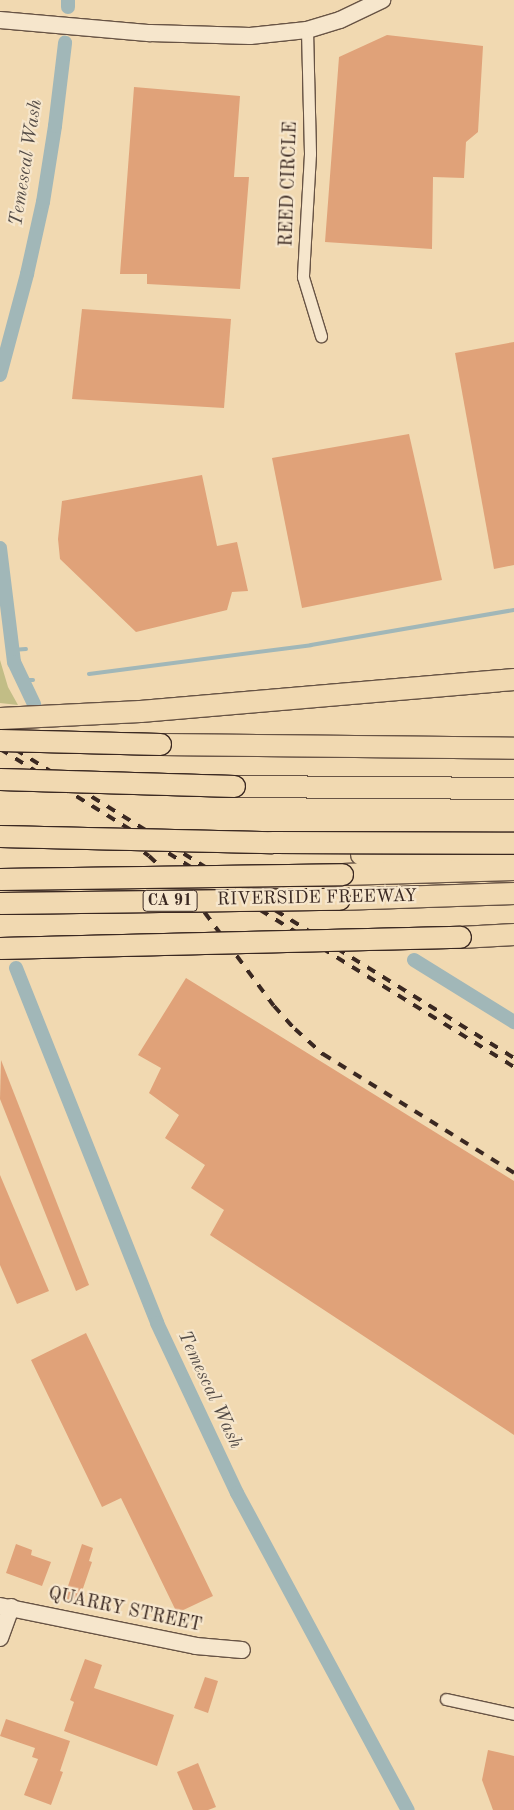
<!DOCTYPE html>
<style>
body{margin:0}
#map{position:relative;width:514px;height:1810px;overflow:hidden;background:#f1d9b1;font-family:"Old Standard TT",serif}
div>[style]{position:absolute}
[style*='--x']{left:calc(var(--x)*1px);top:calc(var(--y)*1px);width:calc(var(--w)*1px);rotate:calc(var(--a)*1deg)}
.green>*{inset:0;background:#c2bd86}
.stream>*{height:4px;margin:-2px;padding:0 2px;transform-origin:2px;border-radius:2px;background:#a1b7b8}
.canal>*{height:14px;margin:-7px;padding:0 7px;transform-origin:7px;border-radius:7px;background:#a1b7b8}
.building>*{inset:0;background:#e0a279}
.roads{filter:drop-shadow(1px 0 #685445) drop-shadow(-1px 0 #685445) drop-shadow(0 1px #685445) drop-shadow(0 -1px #685445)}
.street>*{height:11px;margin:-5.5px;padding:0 5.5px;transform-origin:5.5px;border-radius:5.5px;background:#f6e6cc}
.secondary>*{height:16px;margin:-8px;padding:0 8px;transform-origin:8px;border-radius:8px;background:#f6e6cc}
.highway>*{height:21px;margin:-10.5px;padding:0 10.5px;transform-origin:10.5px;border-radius:10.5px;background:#f1d9b1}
.rail>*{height:4px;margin-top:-2px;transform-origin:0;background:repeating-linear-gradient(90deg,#3a2821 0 9px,transparent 0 18px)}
.bridges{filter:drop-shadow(1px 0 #3a2821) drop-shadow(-1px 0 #3a2821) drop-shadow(0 1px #3a2821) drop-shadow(0 -1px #3a2821)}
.highway-bridge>*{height:21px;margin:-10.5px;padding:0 10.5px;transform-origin:10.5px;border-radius:10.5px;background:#f1d9b1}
span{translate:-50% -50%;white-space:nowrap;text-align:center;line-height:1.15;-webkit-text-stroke:4.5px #f6e6cc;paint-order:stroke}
.shield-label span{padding:1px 4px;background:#f6e6cc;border:1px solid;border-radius:4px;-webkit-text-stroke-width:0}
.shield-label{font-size:16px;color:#3a2821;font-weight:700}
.street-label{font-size:18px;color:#3a2821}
.water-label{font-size:19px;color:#544c47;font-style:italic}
</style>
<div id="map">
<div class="green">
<div style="clip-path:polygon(0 660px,8px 687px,18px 705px,0 703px)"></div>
</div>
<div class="stream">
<div style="--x:12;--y:650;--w:14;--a:-4"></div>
<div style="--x:89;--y:674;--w:224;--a:-7.4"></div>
<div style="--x:311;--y:645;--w:206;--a:-9.8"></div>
<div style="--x:22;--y:680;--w:11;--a:0"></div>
</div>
<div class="canal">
<div style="--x:68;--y:7;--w:7;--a:-90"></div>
<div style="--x:0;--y:375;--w:105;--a:-75"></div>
<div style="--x:27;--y:274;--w:74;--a:-77.5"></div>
<div style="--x:43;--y:202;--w:77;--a:-81"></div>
<div style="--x:55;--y:126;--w:84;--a:-83.1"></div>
<div style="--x:0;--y:548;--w:115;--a:83"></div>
<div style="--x:14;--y:662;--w:47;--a:64.5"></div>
<div style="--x:414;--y:960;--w:118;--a:31.8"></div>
<div style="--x:16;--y:968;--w:382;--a:68.3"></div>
<div style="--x:157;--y:1323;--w:188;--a:64.8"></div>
<div style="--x:237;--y:1493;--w:360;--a:61.7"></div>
</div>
<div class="building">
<div style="clip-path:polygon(387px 35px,483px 46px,478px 132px,466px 142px,464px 178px,433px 177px,432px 249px,325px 242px,339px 57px)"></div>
<div style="clip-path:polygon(134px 87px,240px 96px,234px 177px,249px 177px,240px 289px,147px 284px,147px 274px,120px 274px)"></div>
<div style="clip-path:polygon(82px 309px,231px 319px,224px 408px,72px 399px)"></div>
<div style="clip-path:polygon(514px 342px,514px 565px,494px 569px,455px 353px)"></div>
<div style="clip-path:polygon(409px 434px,442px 580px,302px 608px,272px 458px)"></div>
<div style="clip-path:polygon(202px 475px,217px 546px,237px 542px,248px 591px,232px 592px,227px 610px,136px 632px,60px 559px,58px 539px,62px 501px)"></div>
<div style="clip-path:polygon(186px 978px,514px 1181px,514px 1435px,210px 1235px,224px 1210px,191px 1188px,205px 1165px,165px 1138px,179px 1115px,149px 1093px,161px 1068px,138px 1055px)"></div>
<div style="clip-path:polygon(1px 1060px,89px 1285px,76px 1291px,0 1099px)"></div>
<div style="clip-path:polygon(0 1175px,49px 1291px,17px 1304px,0 1265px)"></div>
<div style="clip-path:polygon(86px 1333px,213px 1596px,177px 1613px,121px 1498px,102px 1507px,31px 1360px)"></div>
<div style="clip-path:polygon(16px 1544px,32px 1550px,31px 1555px,51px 1562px,42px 1586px,6px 1573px)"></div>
<div style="clip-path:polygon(82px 1544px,93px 1548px,89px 1561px,92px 1562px,78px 1603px,64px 1598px)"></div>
<div style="clip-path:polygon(85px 1659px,102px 1665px,94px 1688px,174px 1715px,157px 1766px,64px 1731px,74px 1702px,70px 1700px)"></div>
<div style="clip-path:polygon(205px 1677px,218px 1681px,208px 1713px,194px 1708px)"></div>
<div style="clip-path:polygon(6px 1719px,70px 1741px,60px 1771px,63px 1772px,51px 1805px,24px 1795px,38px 1759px,32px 1757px,35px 1748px,0 1736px)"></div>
<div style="clip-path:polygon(488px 1750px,514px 1756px,514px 1810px,493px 1810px,482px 1780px)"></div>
<div style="clip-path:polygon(198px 1763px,216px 1807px,208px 1810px,193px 1810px,177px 1772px)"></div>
</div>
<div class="roads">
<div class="street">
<div style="--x:307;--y:30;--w:124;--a:88.6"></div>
<div style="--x:310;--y:154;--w:123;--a:93.3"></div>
<div style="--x:303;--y:277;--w:62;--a:73"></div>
<div style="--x:446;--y:1699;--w:70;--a:12.4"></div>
</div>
<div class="secondary">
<div style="--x:0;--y:20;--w:151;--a:5"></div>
<div style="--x:150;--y:33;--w:100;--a:1.7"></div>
<div style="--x:250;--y:36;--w:57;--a:-6"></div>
<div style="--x:307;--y:30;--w:34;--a:-17"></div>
<div style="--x:340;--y:20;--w:47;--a:-25.5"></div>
<div style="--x:0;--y:1606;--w:200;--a:11.5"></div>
<div style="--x:196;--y:1646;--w:46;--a:5"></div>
<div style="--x:0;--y:1638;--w:33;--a:-70"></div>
</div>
<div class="highway">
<div style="--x:0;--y:718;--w:140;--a:-2.9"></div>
<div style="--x:140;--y:711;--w:375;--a:-4.9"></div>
<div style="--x:160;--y:744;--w:354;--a:0.6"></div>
<div style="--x:234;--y:786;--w:280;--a:0.4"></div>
<div style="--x:361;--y:854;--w:147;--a:-0.4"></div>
<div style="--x:342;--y:874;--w:172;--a:-1.7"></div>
<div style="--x:339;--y:899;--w:175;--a:-2"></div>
<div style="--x:460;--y:937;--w:54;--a:-3.2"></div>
</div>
</div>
<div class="rail">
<div style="--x:0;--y:740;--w:604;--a:31.74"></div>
<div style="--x:0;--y:749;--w:604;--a:31.74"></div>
<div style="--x:115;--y:831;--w:42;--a:36.3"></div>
<div style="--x:149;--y:856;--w:62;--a:43"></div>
<div style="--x:194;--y:898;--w:134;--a:53.5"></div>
<div style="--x:274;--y:1006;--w:31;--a:48"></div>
<div style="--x:295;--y:1029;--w:38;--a:42"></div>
<div style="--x:323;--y:1054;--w:225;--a:31.9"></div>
</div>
<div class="bridges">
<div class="highway-bridge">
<div style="--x:0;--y:740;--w:160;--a:1.4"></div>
<div style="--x:0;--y:779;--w:234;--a:1.7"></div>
<div style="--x:0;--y:836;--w:272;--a:1.3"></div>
<div style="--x:272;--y:842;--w:242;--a:0.2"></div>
<div style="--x:0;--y:879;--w:342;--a:-0.8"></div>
<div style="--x:0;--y:903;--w:339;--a:-0.7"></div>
<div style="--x:0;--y:948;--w:460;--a:-1.4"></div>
</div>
</div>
<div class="shield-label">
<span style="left:170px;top:901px">CA 91</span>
</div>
<div class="street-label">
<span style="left:289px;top:184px;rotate:-88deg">REED CIRCLE</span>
<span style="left:317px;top:898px;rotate:-1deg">RIVERSIDE FREEWAY</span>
<span style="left:125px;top:1610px;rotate:12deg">QUARRY STREET</span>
</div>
<div class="water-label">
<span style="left:27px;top:163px;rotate:-81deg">Temescal Wash</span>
<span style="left:209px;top:1390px;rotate:65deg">Temescal Wash</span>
</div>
</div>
